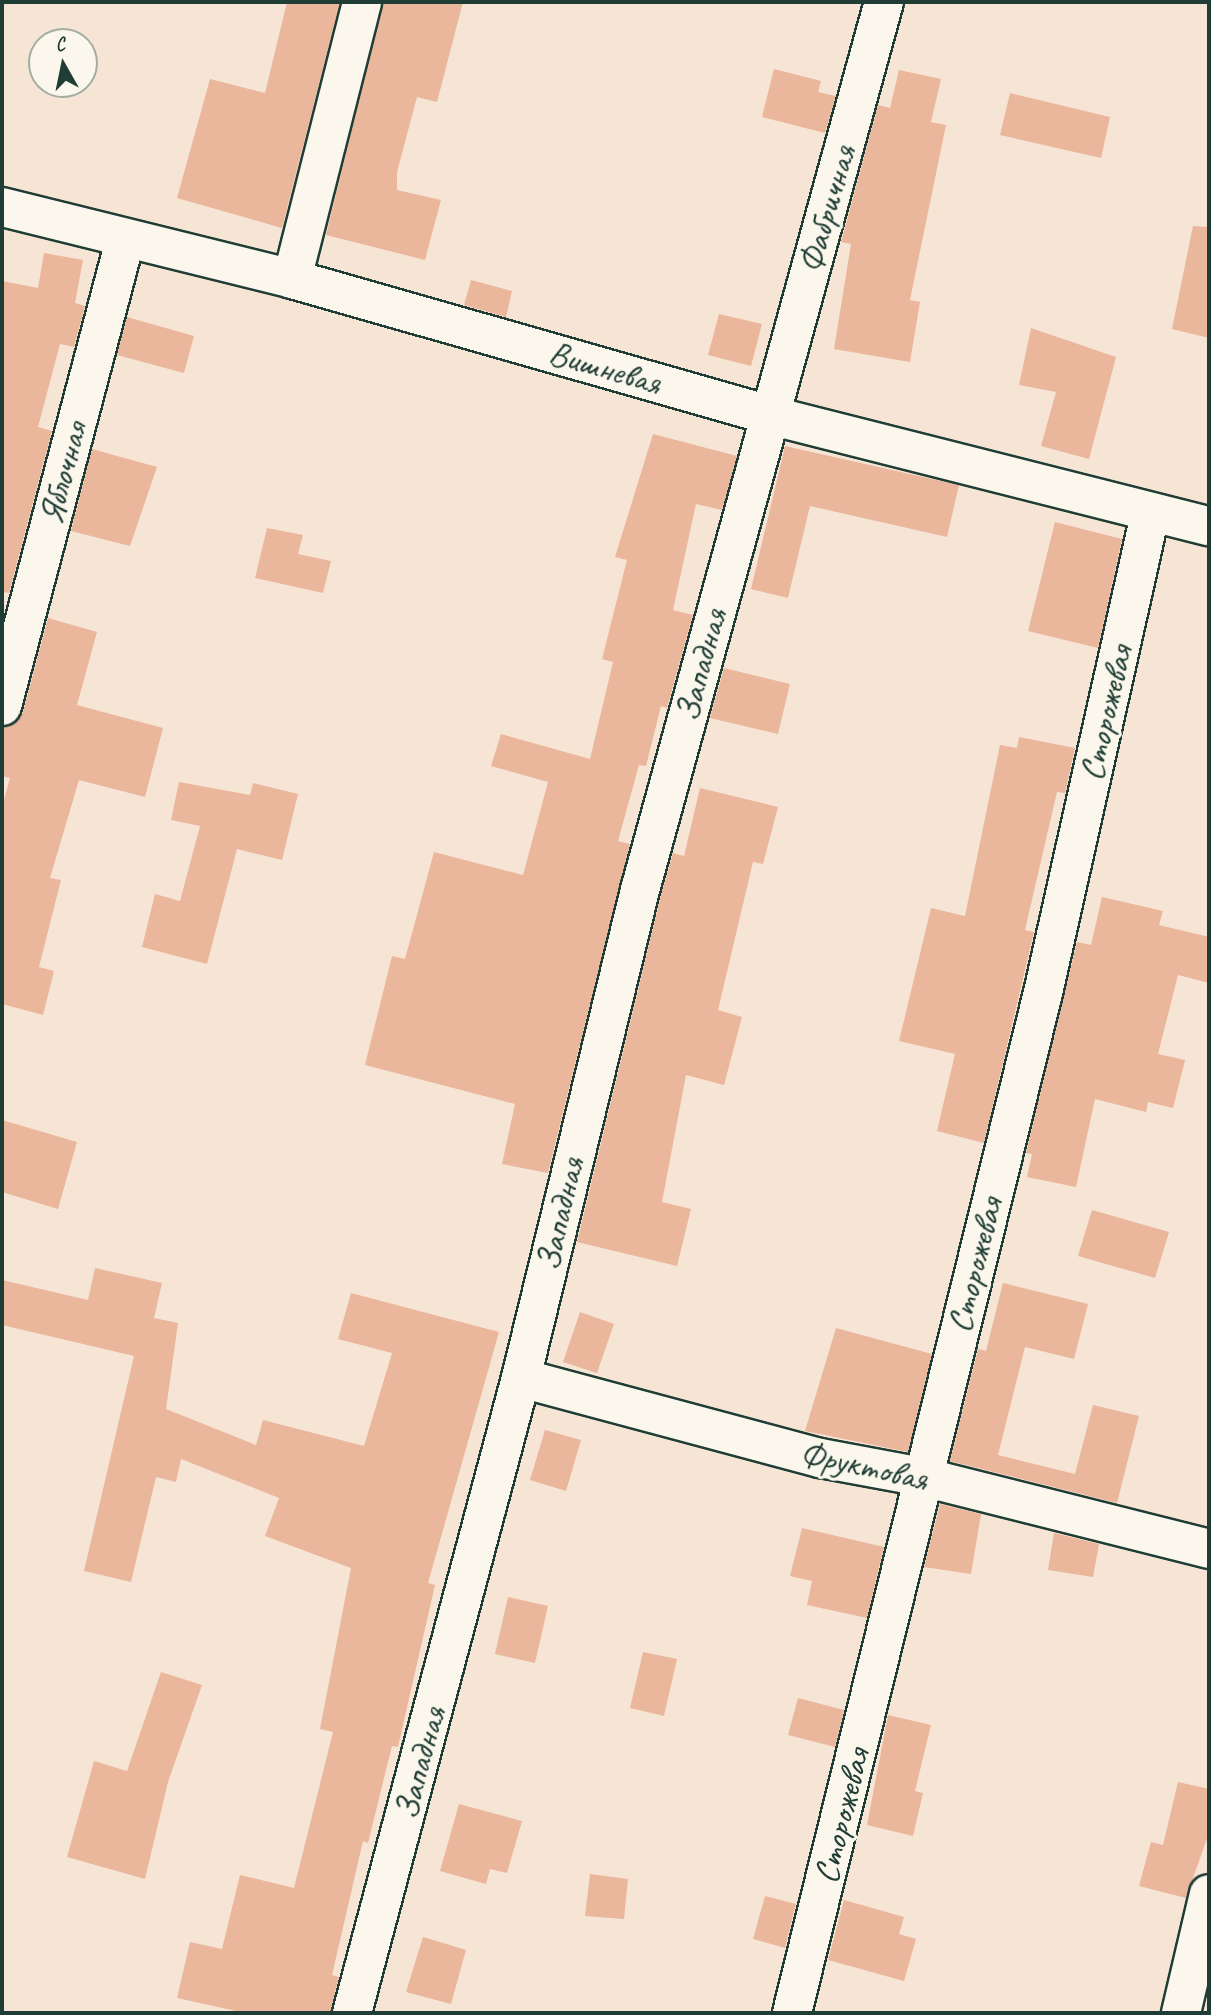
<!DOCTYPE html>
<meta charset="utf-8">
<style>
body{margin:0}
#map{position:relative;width:1211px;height:2015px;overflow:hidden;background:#f6e4d4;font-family:Caveat,sans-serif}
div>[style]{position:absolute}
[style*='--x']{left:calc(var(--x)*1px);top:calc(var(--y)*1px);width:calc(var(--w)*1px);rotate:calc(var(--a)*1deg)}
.building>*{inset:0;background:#eab79d}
.roads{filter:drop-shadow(2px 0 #1f3d34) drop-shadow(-2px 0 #1f3d34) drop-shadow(0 2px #1f3d34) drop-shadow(0 -2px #1f3d34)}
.minor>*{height:38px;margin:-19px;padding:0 19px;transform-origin:19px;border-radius:19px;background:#fbf7ec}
span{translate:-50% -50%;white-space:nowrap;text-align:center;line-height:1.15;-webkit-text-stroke:6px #fbf7ec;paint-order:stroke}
.street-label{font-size:35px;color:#1f3d34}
.frame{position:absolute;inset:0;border:4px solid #1f3d34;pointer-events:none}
.north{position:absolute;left:28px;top:28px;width:70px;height:70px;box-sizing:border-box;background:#fbf7ec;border:2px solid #a3ada2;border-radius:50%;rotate:351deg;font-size:19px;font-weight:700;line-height:28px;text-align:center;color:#1f3d34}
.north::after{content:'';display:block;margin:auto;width:24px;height:32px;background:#1f3d34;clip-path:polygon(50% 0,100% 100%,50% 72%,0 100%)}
</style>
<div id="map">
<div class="building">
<div style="clip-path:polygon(287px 2px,340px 2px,282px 228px,177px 198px,210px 79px,265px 93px)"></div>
<div style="clip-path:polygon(383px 2px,463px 2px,437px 102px,417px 97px,397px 172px,397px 190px,441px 200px,425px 260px,326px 235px)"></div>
<div style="clip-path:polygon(774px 69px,821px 81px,818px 92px,836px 96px,825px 133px,762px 117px)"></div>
<div style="clip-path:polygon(899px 70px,941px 79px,931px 122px,946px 125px,910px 300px,920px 302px,910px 362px,834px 349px,851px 244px,841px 242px,878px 105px,890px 108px)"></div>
<div style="clip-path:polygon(1010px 93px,1110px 117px,1101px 158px,1000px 135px)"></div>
<div style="clip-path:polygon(1193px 226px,1209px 227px,1209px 338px,1172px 329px)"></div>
<div style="clip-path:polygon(44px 253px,83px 260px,75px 303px,85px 306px,74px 347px,60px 344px,38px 427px,52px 431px,9px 593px,2px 592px,2px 281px,38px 288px)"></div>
<div style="clip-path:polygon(471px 280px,512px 291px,506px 317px,464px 305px)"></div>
<div style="clip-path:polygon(719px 314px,762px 324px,751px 366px,708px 355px)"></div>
<div style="clip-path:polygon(127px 317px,194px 336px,184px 373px,117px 355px)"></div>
<div style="clip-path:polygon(1031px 328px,1116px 357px,1089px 459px,1041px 446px,1056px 392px,1019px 385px)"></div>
<div style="clip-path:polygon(653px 434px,737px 456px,722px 510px,696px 504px,673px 610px,693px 615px,667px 708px,661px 706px,646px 766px,639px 765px,618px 841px,630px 844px,548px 1173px,502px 1164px,515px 1104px,365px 1065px,392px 956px,405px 959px,434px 852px,523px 875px,548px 782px,491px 766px,501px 734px,590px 759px,613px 662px,602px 659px,627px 560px,615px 557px)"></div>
<div style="clip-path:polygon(785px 446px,959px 485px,947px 537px,810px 506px,788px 598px,751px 589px)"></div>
<div style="clip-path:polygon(92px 449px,157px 467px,130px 546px,71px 531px)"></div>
<div style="clip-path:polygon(1055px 522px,1122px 539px,1098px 648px,1028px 631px)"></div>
<div style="clip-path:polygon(267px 528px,303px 535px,298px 554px,331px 561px,323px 593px,255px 578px)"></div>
<div style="clip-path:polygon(48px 618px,97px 632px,77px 705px,163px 728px,145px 797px,79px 780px,50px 878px,61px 880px,39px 967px,54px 971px,43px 1015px,2px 1004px,2px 807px,10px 778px,2px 776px,2px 727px,17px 722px,23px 712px)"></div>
<div style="clip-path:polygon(724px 668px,790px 684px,778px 734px,710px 718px)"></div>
<div style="clip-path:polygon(1019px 737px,1075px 748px,1065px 793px,1057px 792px,1025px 930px,1034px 932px,984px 1143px,937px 1131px,955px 1054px,899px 1041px,931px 908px,965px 916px,1000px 745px,1017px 748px)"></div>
<div style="clip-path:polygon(179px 782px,250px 795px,253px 783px,298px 794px,282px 860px,237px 849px,207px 964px,142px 947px,155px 894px,180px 901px,200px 826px,171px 820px)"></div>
<div style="clip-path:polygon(700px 788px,778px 807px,763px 864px,753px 862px,718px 1010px,742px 1017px,724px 1085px,686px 1075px,662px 1202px,691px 1209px,677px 1266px,577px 1242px,661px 895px,673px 853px,684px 856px)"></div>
<div style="clip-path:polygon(1102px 897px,1163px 911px,1159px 925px,1209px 937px,1209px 983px,1178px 975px,1158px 1054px,1185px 1060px,1173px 1108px,1148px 1102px,1146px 1112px,1095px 1099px,1076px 1187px,1027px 1177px,1032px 1154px,1026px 1153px,1077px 942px,1091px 945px)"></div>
<div style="clip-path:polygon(2px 1120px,77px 1142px,58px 1209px,2px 1192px)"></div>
<div style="clip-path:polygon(1092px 1210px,1169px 1232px,1155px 1278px,1078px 1256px)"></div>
<div style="clip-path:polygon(95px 1268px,162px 1283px,154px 1318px,178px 1323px,166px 1409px,256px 1445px,263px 1420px,364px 1446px,392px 1353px,338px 1339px,351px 1293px,499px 1332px,428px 1583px,435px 1585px,398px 1747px,392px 1746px,368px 1843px,363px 1841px,332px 1975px,339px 1977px,330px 2013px,245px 2013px,177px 1998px,190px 1942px,222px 1949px,240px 1875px,294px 1888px,333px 1732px,320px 1729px,351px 1568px,265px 1536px,279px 1498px,181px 1459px,176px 1482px,156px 1477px,131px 1582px,84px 1571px,134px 1356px,2px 1325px,2px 1280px,88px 1300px)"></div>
<div style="clip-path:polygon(1003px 1283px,1088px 1304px,1074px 1359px,1025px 1347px,998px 1455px,1075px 1474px,1093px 1405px,1139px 1416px,1117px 1503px,950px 1461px,978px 1349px,986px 1351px)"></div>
<div style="clip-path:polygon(580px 1312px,614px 1324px,597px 1373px,563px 1362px)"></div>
<div style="clip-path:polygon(836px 1328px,932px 1354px,908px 1452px,805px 1431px)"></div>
<div style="clip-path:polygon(545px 1430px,581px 1440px,566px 1491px,530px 1480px)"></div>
<div style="clip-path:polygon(940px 1504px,981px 1514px,971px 1574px,924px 1567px)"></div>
<div style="clip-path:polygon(802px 1528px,884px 1547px,867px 1618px,807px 1605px,812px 1581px,790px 1576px)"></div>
<div style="clip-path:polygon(1054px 1533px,1099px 1544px,1093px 1577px,1048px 1570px)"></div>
<div style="clip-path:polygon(508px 1597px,548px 1606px,535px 1663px,495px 1654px)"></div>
<div style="clip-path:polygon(643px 1652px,677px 1659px,664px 1716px,630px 1708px)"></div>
<div style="clip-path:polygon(161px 1672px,202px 1685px,168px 1782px,145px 1879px,67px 1857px,94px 1761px,127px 1771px)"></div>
<div style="clip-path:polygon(798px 1698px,844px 1710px,835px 1747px,788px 1735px)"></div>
<div style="clip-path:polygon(888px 1715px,931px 1725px,915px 1791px,923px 1793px,913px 1836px,867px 1825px)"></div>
<div style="clip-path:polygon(1178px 1782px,1209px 1789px,1209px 1833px,1186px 1898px,1139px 1886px,1151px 1842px,1163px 1845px)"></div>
<div style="clip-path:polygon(459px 1804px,522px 1821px,507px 1873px,490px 1869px,486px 1884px,440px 1871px)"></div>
<div style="clip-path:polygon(590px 1874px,628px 1879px,624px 1919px,585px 1916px)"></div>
<div style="clip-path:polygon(765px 1896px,796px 1904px,785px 1948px,753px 1939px)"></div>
<div style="clip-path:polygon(844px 1900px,904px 1917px,899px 1934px,916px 1939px,904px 1981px,828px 1960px)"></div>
<div style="clip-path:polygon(423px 1937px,466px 1950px,451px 2004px,406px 1992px)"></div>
</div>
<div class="roads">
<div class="minor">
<div style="--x:2;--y:207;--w:299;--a:13.9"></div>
<div style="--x:292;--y:279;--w:496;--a:15.9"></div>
<div style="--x:769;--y:415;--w:454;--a:14.2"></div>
<div style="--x:292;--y:279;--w:286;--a:-75.8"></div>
<div style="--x:2;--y:706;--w:483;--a:-75.2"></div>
<div style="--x:521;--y:1378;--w:310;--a:15"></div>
<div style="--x:820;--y:1458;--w:105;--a:10.5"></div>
<div style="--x:923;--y:1477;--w:295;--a:14.1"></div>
<div style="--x:352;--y:2013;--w:657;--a:-75.1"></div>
<div style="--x:521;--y:1378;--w:502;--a:-76.3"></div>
<div style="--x:640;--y:890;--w:921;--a:-74.64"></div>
<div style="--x:792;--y:2013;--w:1050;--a:-76.18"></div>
<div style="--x:1043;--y:993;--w:491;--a:-77.4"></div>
<div style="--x:1181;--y:2013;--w:122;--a:-76.8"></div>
</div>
</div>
<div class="street-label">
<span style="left:827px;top:209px;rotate:-74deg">Фабричная</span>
<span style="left:605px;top:368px;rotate:16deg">Вишневая</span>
<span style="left:63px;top:473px;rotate:-75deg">Яблочная</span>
<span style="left:701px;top:665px;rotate:-75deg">Западная</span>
<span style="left:1106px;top:713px;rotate:-77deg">Сторожевая</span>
<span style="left:560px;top:1214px;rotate:-77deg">Западная</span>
<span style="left:975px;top:1265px;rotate:-76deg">Сторожевая</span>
<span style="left:864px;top:1466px;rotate:12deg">Фруктовая</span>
<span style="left:420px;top:1763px;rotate:-75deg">Западная</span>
<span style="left:842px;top:1816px;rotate:-76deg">Сторожевая</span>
</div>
<div class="frame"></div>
<div class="north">С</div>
</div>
